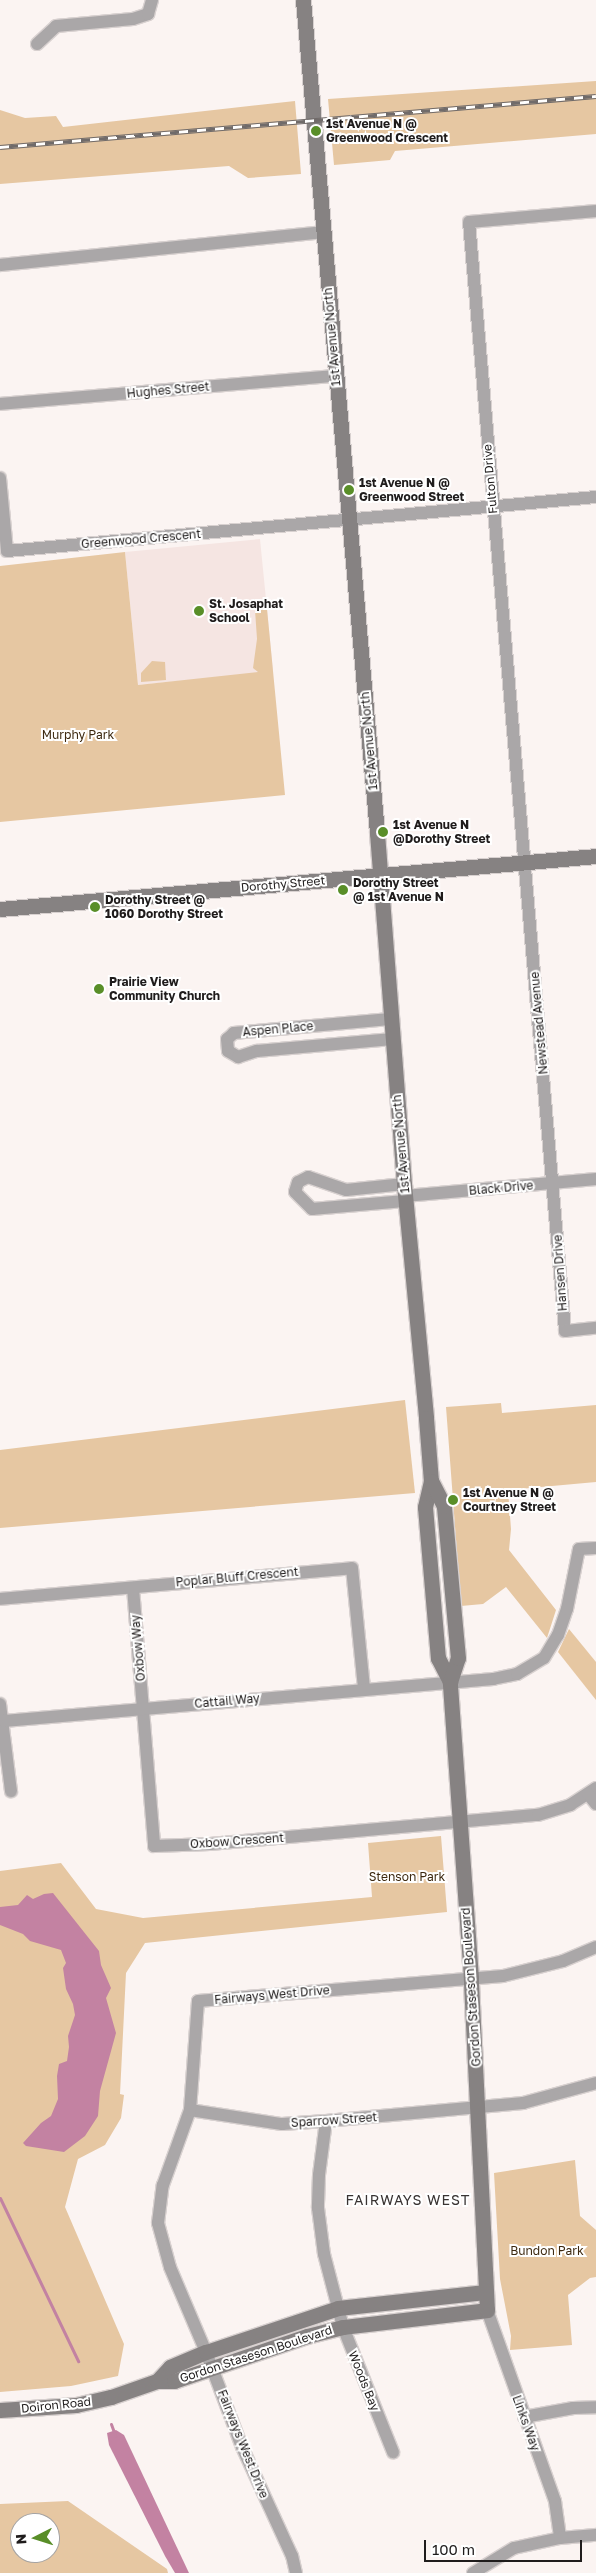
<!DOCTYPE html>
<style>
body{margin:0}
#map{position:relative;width:596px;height:2573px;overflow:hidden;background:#fbf4f2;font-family:"Golos Text",sans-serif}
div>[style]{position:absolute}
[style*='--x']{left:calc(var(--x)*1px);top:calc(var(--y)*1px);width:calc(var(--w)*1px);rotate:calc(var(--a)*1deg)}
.built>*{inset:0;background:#f5e5e2}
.green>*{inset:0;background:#e6c7a2}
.water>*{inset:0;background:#c382a2}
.stream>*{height:3px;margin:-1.5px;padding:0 1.5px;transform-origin:1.5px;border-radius:1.5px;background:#c382a2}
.roads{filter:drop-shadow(1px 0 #d8d1d0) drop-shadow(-1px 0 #d8d1d0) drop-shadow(0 1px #d8d1d0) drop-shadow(0 -1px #d8d1d0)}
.street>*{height:12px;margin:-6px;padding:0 6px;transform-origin:6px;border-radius:6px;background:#aaa7a8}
.secondary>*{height:15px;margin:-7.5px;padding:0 7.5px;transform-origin:7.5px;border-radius:7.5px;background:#868282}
.rail>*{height:5px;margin-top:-2.5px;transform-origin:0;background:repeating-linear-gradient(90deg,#fff 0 9px,#706b6a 0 18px);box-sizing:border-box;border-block:1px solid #706b6a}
.dots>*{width:14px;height:14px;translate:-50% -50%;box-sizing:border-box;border:2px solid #fff;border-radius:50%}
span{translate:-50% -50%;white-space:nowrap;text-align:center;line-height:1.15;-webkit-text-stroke:4px #fff;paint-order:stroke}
.poi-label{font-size:12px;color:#1f1c1c;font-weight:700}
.left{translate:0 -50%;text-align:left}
.street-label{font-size:12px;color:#1f1c1c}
.park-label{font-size:12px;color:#3d2910}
.neighbourhood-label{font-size:14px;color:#393433;letter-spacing:1px}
.north{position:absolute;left:10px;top:2513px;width:50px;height:50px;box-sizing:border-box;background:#fff;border:1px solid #a5a4a4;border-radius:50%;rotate:265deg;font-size:14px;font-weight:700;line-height:20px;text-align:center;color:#1f1c1c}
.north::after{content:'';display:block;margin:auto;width:18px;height:22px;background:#598e28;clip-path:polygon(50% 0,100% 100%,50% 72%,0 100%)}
.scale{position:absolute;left:424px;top:2540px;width:158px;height:22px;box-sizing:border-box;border:2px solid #1f1c1c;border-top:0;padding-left:6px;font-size:15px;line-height:18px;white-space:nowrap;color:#1f1c1c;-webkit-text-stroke:4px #fff;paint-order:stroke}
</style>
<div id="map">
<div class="built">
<div style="clip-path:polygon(260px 539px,273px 670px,261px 673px,138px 685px,125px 552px)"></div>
</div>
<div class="green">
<div style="clip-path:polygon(596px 81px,596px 134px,395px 151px,390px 160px,334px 165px,328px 99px)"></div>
<div style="clip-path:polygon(295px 101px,301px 174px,248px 178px,229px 166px,0 184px,0 110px,25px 118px,56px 116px,63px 127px)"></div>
<div style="clip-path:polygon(125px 552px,138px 685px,258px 672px,253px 668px,257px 639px,255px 610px,267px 609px,285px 795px,0 822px,0 566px)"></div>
<div style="clip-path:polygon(152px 661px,165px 662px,166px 680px,141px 682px,141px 673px)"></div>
<div style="clip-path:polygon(405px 1400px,415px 1493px,0 1528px,0 1450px)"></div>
<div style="clip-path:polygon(501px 1403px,502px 1413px,596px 1405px,596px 1482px,508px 1490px,511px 1529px,509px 1550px,556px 1610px,547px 1638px,506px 1587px,483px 1604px,461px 1606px,446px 1407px)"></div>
<div style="clip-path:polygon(569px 1629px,596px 1662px,596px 1700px,558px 1652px)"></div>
<div style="clip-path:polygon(441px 1836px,447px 1912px,145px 1943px,126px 1973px,120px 2094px,124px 2095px,121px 2118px,105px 2145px,78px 2159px,65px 2207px,124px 2344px,118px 2376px,71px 2386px,0 2392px,0 1871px,61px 1863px,96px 1909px,143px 1918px,372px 1897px,368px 1843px)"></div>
<div style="clip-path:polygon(575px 2160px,580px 2216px,596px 2230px,596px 2277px,590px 2278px,568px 2295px,572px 2345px,510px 2350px,511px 2336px,500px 2279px,494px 2173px)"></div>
<div style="clip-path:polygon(evenodd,68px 2501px,167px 2569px,168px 2573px,0 2573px,0 2504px,68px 2501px,20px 2523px,50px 2523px,50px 2553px,20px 2553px,20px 2523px)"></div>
</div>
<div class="water">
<div style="clip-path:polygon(53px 1893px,99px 1951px,101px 1965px,111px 1988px,106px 1998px,116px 2033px,100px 2091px,98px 2116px,85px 2136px,64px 2152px,26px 2146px,23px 2143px,41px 2123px,51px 2116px,58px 2099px,57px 2076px,59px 2064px,67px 2061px,69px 2047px,68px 2036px,75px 2015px,73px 2004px,66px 1989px,63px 1968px,66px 1963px,61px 1950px,30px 1941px,23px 1934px,0 1925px,0 1907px,18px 1905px,27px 1895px,33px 1899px,44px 1894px)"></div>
<div style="clip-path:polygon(116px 2430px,124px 2435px,189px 2573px,175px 2573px,165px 2556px,109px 2445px,107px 2433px)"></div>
</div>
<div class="stream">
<div style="--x:0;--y:2198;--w:181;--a:64.4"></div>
<div style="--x:111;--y:2424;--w:12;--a:70"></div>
</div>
<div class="roads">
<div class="street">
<div style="--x:37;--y:44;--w:26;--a:-43"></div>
<div style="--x:56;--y:26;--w:77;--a:-5.2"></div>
<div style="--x:133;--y:19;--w:16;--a:-18"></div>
<div style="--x:148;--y:14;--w:15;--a:-74"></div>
<div style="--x:596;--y:211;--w:127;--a:175"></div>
<div style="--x:469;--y:222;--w:1113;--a:85.05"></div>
<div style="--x:565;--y:1331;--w:31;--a:-6"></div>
<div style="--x:0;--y:265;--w:325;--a:-5.8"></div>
<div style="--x:0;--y:404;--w:336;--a:-4.8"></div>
<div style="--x:0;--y:478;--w:73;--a:84.5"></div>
<div style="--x:7;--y:551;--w:591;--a:-5.24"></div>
<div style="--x:390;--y:1019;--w:157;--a:174.9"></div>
<div style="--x:234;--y:1033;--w:9;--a:139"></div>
<div style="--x:227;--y:1039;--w:12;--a:85"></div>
<div style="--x:228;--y:1051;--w:12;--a:31"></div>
<div style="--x:238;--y:1057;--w:20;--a:-18"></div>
<div style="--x:257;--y:1051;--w:136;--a:-5.1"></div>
<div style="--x:404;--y:1184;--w:58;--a:174.1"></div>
<div style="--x:346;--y:1190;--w:40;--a:-161.1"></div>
<div style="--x:308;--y:1177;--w:11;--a:153"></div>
<div style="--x:298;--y:1182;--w:10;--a:107"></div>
<div style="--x:295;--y:1192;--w:24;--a:45"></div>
<div style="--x:312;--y:1209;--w:93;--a:-4.9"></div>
<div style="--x:405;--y:1196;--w:192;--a:-5.1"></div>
<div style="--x:133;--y:1588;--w:259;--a:85.3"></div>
<div style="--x:154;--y:1846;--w:56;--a:-2"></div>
<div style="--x:210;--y:1844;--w:329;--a:-5.1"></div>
<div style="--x:538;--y:1815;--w:34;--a:-17"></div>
<div style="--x:570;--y:1805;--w:31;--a:-33"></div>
<div style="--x:0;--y:1599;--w:353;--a:-5"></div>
<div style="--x:352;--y:1568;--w:122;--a:84.3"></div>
<div style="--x:0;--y:1704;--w:88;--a:82.8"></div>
<div style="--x:4;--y:1721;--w:491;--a:-4.9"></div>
<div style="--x:493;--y:1679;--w:25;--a:-12"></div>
<div style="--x:517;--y:1674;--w:31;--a:-31"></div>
<div style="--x:544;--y:1658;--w:27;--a:-59"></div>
<div style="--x:558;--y:1635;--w:28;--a:-71"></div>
<div style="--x:567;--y:1609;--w:61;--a:-78.7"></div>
<div style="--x:579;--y:1549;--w:17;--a:-3"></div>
<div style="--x:588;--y:1794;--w:13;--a:51"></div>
<div style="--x:190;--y:2110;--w:93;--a:8.7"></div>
<div style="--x:282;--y:2124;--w:44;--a:-3.9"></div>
<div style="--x:326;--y:2121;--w:198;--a:-5.2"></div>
<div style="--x:523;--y:2103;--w:76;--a:-15.3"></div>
<div style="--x:326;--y:2121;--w:54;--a:97.4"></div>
<div style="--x:319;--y:2175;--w:33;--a:92"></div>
<div style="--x:318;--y:2208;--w:46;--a:82.6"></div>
<div style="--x:324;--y:2254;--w:75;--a:75.4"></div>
<div style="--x:343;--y:2327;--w:135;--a:68.2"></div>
<div style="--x:487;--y:2310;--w:203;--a:70.4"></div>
<div style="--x:555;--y:2501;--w:37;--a:82"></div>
<div style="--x:524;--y:2417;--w:50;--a:-10.4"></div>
<div style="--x:573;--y:2408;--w:23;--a:-2"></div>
<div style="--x:296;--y:2573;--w:17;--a:-103"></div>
<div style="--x:292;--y:2556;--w:120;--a:-114.6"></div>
<div style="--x:242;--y:2447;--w:102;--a:-110.8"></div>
<div style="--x:206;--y:2352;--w:92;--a:-113"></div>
<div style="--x:170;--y:2267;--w:46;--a:-105.3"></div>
<div style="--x:158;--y:2223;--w:38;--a:-83"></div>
<div style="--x:163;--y:2185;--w:80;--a:-70.2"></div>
<div style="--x:190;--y:2110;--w:109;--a:-85.8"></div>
<div style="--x:198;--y:2001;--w:306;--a:-4.7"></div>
<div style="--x:503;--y:1976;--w:62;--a:-14"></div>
<div style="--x:563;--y:1961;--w:36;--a:-23"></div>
<div style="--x:473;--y:2573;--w:48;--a:-31.4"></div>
<div style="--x:514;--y:2548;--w:47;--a:-12.3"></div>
<div style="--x:560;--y:2538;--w:36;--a:-5"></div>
</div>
<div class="secondary">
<div style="--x:303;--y:0;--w:836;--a:84.92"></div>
<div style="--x:377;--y:833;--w:352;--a:85.6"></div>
<div style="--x:404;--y:1184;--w:235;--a:84.6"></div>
<div style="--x:426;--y:1418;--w:63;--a:85.5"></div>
<div style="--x:431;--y:1481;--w:27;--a:103"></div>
<div style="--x:425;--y:1507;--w:152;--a:85.1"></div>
<div style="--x:438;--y:1658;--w:27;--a:63"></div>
<div style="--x:0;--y:909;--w:598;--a:-5.08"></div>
<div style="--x:157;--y:2381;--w:19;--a:-47"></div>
<div style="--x:170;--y:2367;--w:39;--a:-23"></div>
<div style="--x:206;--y:2352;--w:139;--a:-18.4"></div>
<div style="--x:338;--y:2308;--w:148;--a:-6.2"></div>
<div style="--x:0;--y:2410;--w:76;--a:-3.8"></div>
<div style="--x:76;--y:2405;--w:36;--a:-13"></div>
<div style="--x:111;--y:2397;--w:49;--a:-19.2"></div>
<div style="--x:157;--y:2381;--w:17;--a:0"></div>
<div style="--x:174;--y:2381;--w:140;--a:-18.7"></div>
<div style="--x:307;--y:2336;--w:37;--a:-14"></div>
<div style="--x:343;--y:2327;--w:145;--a:-6.7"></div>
<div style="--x:487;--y:2310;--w:332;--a:-92.8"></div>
<div style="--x:471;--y:1978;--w:297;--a:-94.1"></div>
<div style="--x:450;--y:1682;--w:25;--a:-72"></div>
<div style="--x:458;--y:1658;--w:153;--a:-95.3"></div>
<div style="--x:444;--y:1506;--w:28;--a:-117"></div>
</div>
</div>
<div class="rail">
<div style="--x:0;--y:147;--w:598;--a:-4.89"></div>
</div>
<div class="dots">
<div style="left:316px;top:131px;background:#598e28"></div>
<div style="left:349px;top:490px;background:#598e28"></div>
<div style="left:199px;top:611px;background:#598e28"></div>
<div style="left:383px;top:832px;background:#598e28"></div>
<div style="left:343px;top:890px;background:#598e28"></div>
<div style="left:95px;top:907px;background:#598e28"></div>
<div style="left:99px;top:989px;background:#598e28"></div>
<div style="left:453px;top:1500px;background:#598e28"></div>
</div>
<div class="poi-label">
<span class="left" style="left:326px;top:131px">1st Avenue N @<br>Greenwood Crescent</span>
<span class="left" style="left:359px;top:490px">1st Avenue N @<br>Greenwood Street</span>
<span class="left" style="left:209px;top:611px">St. Josaphat<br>School</span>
<span class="left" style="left:393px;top:832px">1st Avenue N<br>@Dorothy Street</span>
<span class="left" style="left:353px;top:890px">Dorothy Street<br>@ 1st Avenue N</span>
<span class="left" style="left:105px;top:907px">Dorothy Street @<br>1060 Dorothy Street</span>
<span class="left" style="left:109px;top:989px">Prairie View<br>Community Church</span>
<span class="left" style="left:463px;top:1500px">1st Avenue N @<br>Courtney Street</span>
</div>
<div class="street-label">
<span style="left:332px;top:337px;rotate:-95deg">1st Avenue North</span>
<span style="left:168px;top:390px;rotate:-5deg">Hughes Street</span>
<span style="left:490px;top:479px;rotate:-95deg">Fulton Drive</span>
<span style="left:141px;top:539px;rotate:-5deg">Greenwood Crescent</span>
<span style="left:369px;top:741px;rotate:-95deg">1st Avenue North</span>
<span style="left:283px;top:884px;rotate:-5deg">Dorothy Street</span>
<span style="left:539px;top:1023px;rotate:-95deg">Newstead Avenue</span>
<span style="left:278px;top:1029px;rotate:-5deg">Aspen Place</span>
<span style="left:401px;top:1144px;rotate:-95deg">1st Avenue North</span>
<span style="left:501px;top:1188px;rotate:-5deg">Black Drive</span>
<span style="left:560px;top:1273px;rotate:-94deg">Hansen Drive</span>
<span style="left:237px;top:1577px;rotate:-5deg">Poplar Bluff Crescent</span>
<span style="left:138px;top:1648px;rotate:-95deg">Oxbow Way</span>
<span style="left:227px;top:1701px;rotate:-5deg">Cattail Way</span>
<span style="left:237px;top:1841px;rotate:-4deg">Oxbow Crescent</span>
<span style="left:471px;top:1987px;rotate:-94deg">Gordon Staseson Boulevard</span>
<span style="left:272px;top:1995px;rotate:-5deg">Fairways West Drive</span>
<span style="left:334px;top:2120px;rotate:-4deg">Sparrow Street</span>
<span style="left:256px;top:2354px;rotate:-18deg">Gordon Staseson Boulevard</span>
<span style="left:364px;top:2381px;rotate:68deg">Woods Bay</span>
<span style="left:56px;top:2405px;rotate:-6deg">Doiron Road</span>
<span style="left:526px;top:2423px;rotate:70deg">Links Way</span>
<span style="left:243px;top:2444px;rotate:68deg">Fairways West Drive</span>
</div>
<div class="park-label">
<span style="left:78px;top:735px">Murphy Park</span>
<span style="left:407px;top:1877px">Stenson Park</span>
<span style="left:547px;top:2251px">Bundon Park</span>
</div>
<div class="neighbourhood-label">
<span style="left:408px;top:2200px">FAIRWAYS WEST</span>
</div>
<div class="north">N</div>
<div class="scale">100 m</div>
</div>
